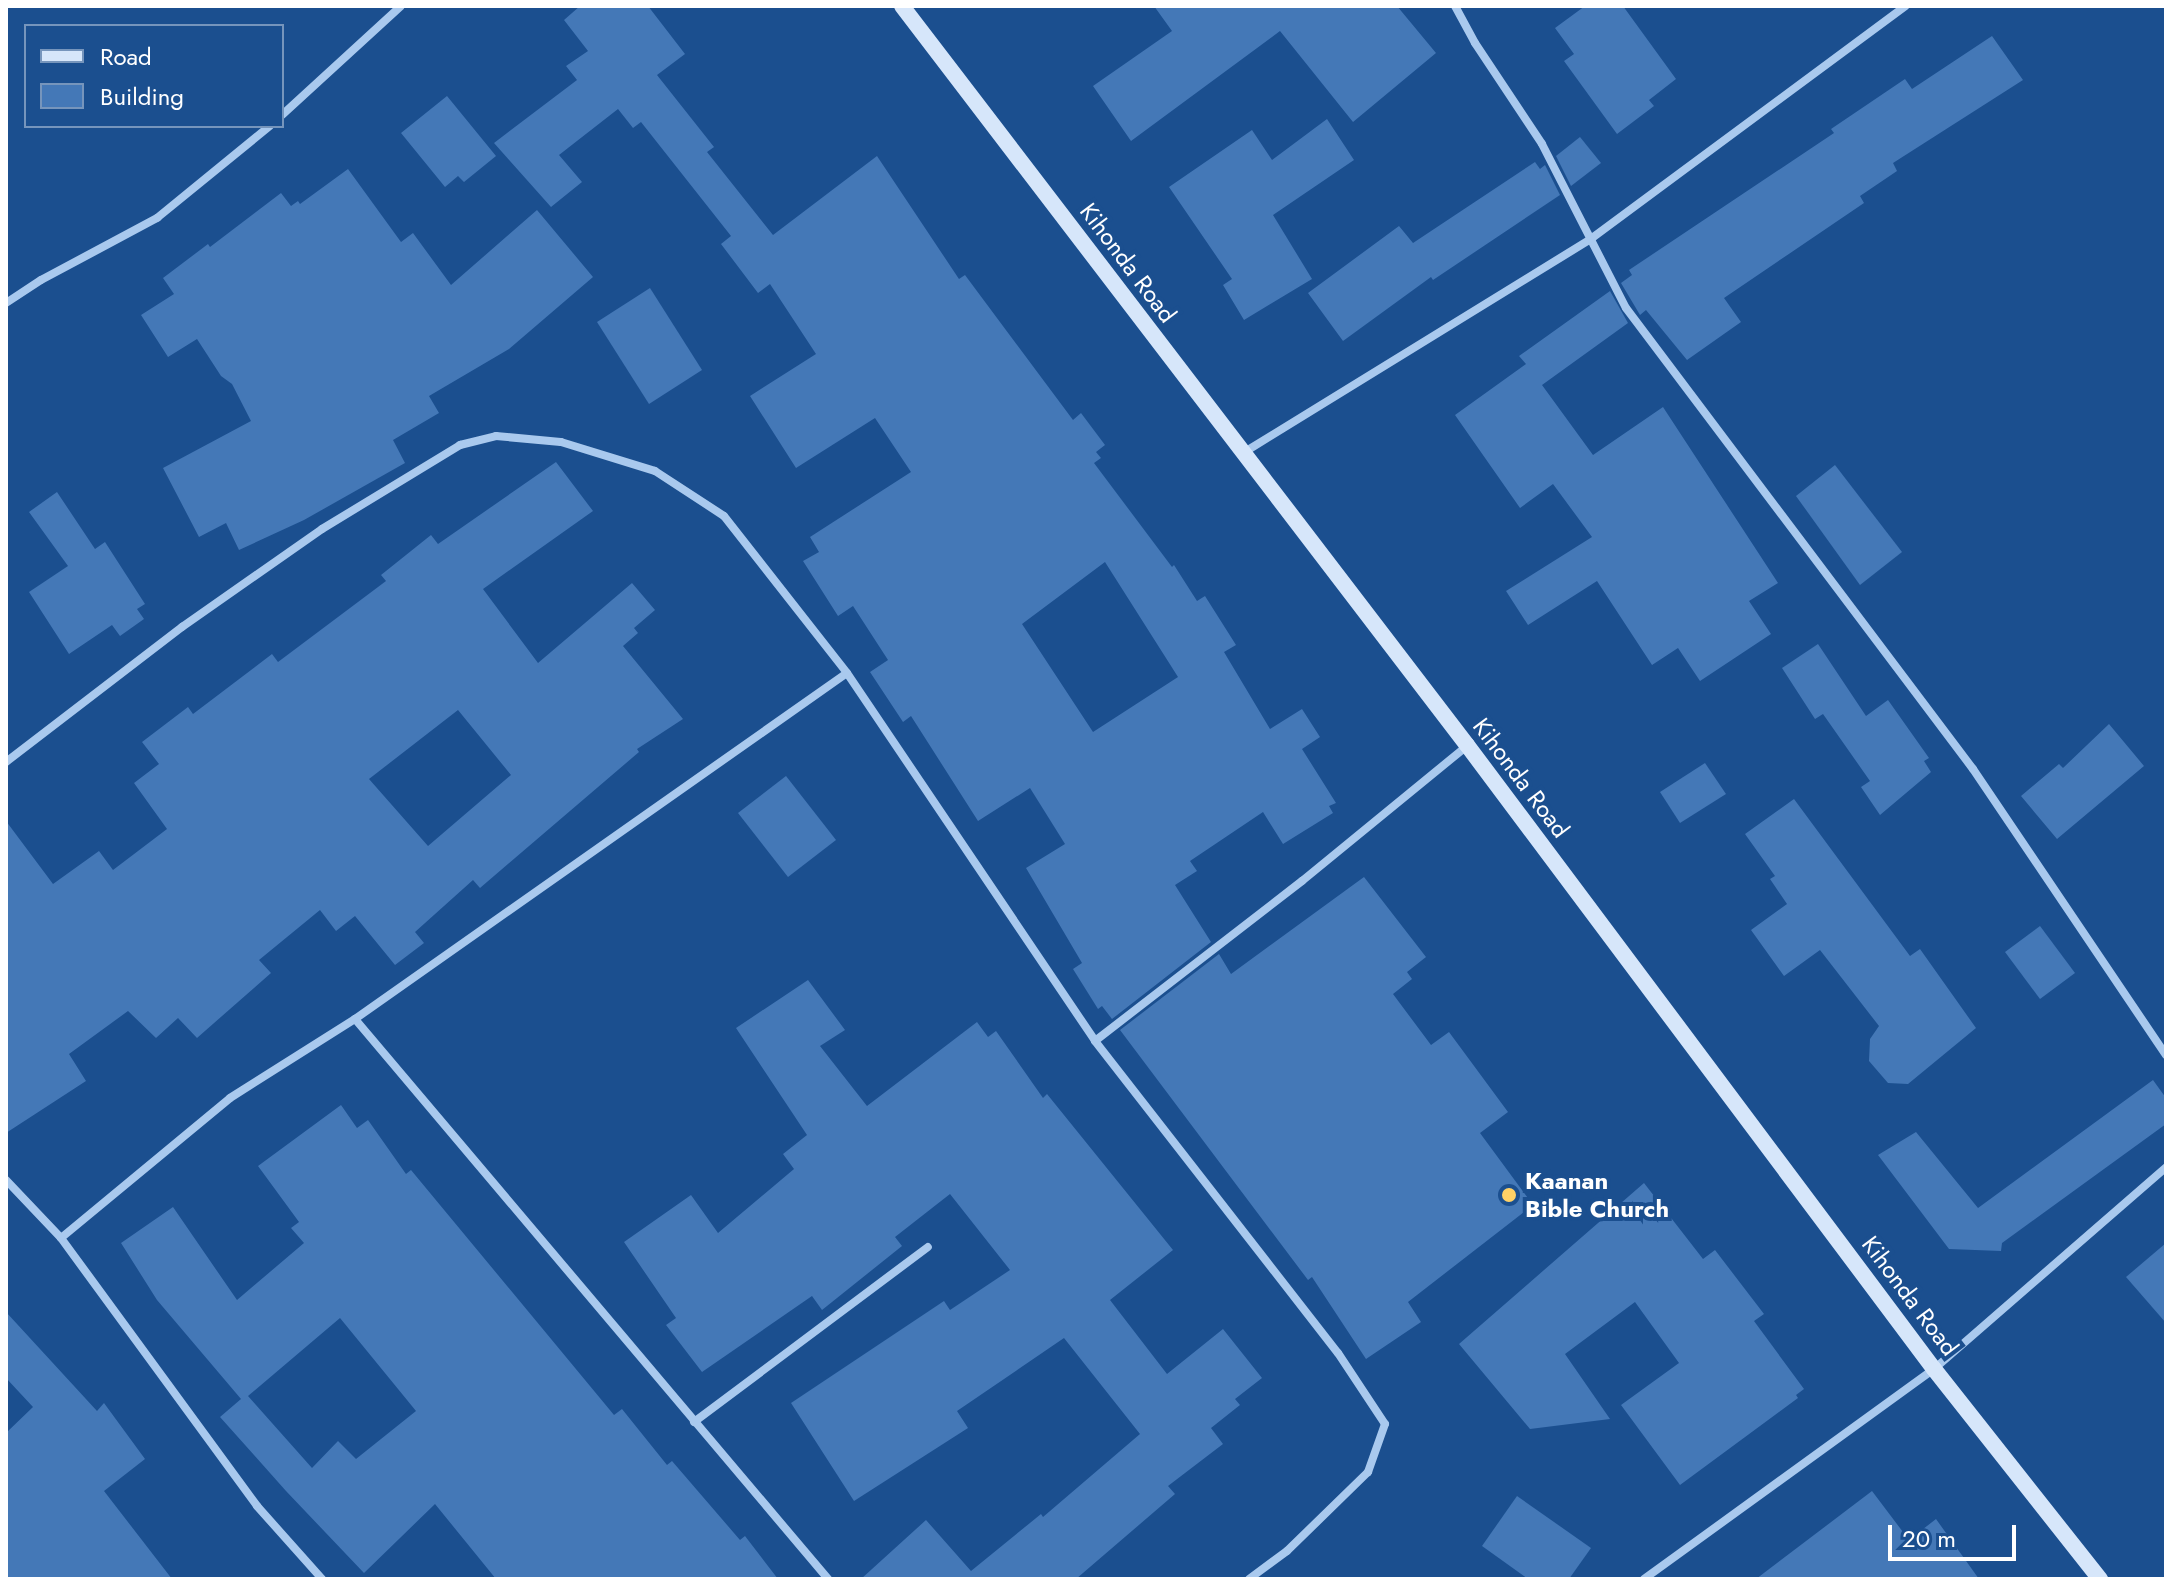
<!DOCTYPE html>
<style>
body{margin:0}
#map{position:relative;width:2172px;height:1585px;overflow:hidden;background:#1b4f8f;font-family:Jost,sans-serif}
div>[style]{position:absolute}
[style*='--x']{left:calc(var(--x)*1px);top:calc(var(--y)*1px);width:calc(var(--w)*1px);rotate:calc(var(--a)*1deg)}
.building>*{inset:0;background:#4478b7}
.street>*{height:8px;margin:-4px;padding:0 4px;transform-origin:4px;border-radius:4px;background:#a9c9ee}
.secondary>*{height:16px;margin:-8px;padding:0 8px;transform-origin:8px;border-radius:8px;background:#d6e6fa}
.dots>*{width:22px;height:22px;translate:-50% -50%;box-sizing:border-box;border:4px solid #1b4f8f;border-radius:50%}
span{translate:-50% -50%;white-space:nowrap;text-align:center;line-height:1.15;-webkit-text-stroke:8px #1b4f8f;paint-order:stroke}
.street-label{font-size:24px;color:#fff}
.poi-label{font-size:24px;color:#fff;font-weight:700}
.left{translate:0 -50%;text-align:left}
.frame{position:absolute;inset:0;border:8px solid #fff;pointer-events:none}
.legend{position:absolute;left:24px;top:24px;width:260px;height:104px;box-sizing:border-box;background:#1b4f8f;border:2px solid #7695bc;margin:0;padding:10px 14px;list-style:none;font-size:24px;color:#fff}
.legend li{display:flex;align-items:center;gap:16px;height:40px}
.legend b{width:40px;border:2px solid #7695bc}
.scale{position:absolute;left:1888px;top:1525px;width:128px;height:36px;box-sizing:border-box;border:4px solid #fff;border-top:0;padding-left:10px;font-size:24px;line-height:28px;white-space:nowrap;color:#fff;-webkit-text-stroke:6px #1b4f8f;paint-order:stroke}
</style>
<div id="map">
<div class="building">
<div style="clip-path:polygon(evenodd,580px 6px,648px 6px,685px 54px,657px 75px,714px 147px,707px 152px,773px 235px,877px 156px,959px 279px,965px 275px,1073px 420px,1081px 413px,1105px 445px,1096px 452px,1101px 458px,1094px 463px,1172px 567px,1174px 565px,1197px 601px,1205px 596px,1236px 645px,1224px 652px,1270px 729px,1302px 709px,1320px 737px,1302px 749px,1336px 803px,1329px 806px,1333px 813px,1283px 844px,1263px 812px,1190px 861px,1197px 871px,1175px 885px,1211px 942px,1112px 1019px,1102px 1006px,1098px 1009px,1073px 969px,1082px 963px,1026px 868px,1065px 844px,1030px 788px,978px 821px,911px 716px,903px 722px,870px 672px,888px 660px,853px 606px,838px 616px,803px 561px,819px 552px,810px 537px,911px 472px,875px 418px,796px 468px,750px 396px,816px 354px,770px 284px,758px 293px,721px 244px,731px 236px,641px 122px,633px 128px,618px 109px,559px 155px,582px 182px,551px 207px,494px 143px,577px 80px,566px 66px,588px 51px,564px 20px,580px 6px,1105px 562px,1178px 677px,1093px 732px,1022px 624px,1105px 562px)"></div>
<div style="clip-path:polygon(1154px 6px,1397px 6px,1436px 53px,1353px 122px,1280px 31px,1131px 141px,1093px 86px,1172px 31px)"></div>
<div style="clip-path:polygon(1585px 6px,1623px 6px,1676px 79px,1649px 100px,1654px 106px,1617px 134px,1564px 61px,1574px 54px,1555px 28px)"></div>
<div style="clip-path:polygon(1992px 36px,2023px 80px,1893px 163px,1897px 171px,1860px 196px,1864px 203px,1724px 298px,1741px 322px,1687px 360px,1646px 310px,1640px 315px,1621px 283px,1632px 275px,1629px 270px,1834px 133px,1831px 129px,1905px 79px,1912px 89px)"></div>
<div style="clip-path:polygon(447px 96px,496px 156px,464px 182px,458px 176px,445px 187px,401px 133px)"></div>
<div style="clip-path:polygon(1327px 119px,1354px 160px,1273px 215px,1312px 279px,1244px 320px,1223px 285px,1232px 279px,1169px 187px,1252px 130px,1272px 160px)"></div>
<div style="clip-path:polygon(1580px 137px,1601px 163px,1571px 186px,1556px 156px)"></div>
<div style="clip-path:polygon(1535px 162px,1540px 169px,1545px 165px,1560px 195px,1433px 280px,1431px 277px,1343px 341px,1308px 293px,1399px 226px,1413px 243px)"></div>
<div style="clip-path:polygon(348px 169px,401px 242px,413px 233px,451px 285px,537px 210px,593px 277px,509px 349px,429px 396px,439px 413px,393px 440px,405px 463px,304px 520px,239px 550px,226px 523px,199px 537px,163px 468px,251px 421px,232px 384px,221px 376px,197px 339px,168px 357px,141px 315px,174px 294px,163px 278px,208px 244px,210px 247px,281px 193px,291px 206px,298px 201px,300px 204px)"></div>
<div style="clip-path:polygon(650px 288px,702px 370px,649px 404px,597px 322px)"></div>
<div style="clip-path:polygon(1610px 291px,1628px 323px,1542px 385px,1593px 455px,1663px 407px,1778px 583px,1749px 601px,1771px 634px,1700px 681px,1678px 648px,1652px 665px,1597px 581px,1528px 625px,1506px 591px,1592px 537px,1553px 484px,1520px 508px,1455px 415px,1526px 364px,1519px 356px)"></div>
<div style="clip-path:polygon(evenodd,556px 462px,593px 511px,483px 589px,538px 663px,632px 583px,655px 610px,634px 628px,638px 633px,623px 646px,683px 719px,637px 749px,639px 752px,480px 888px,473px 880px,415px 932px,424px 943px,395px 965px,355px 916px,336px 931px,320px 910px,259px 960px,271px 973px,197px 1038px,178px 1018px,156px 1038px,128px 1011px,69px 1054px,86px 1081px,6px 1133px,6px 821px,53px 884px,99px 851px,113px 870px,167px 829px,134px 783px,159px 764px,142px 742px,188px 707px,193px 714px,272px 654px,278px 662px,386px 581px,381px 575px,431px 535px,438px 544px,556px 462px,458px 710px,511px 775px,428px 846px,369px 779px,458px 710px)"></div>
<div style="clip-path:polygon(1835px 465px,1902px 552px,1860px 585px,1796px 496px)"></div>
<div style="clip-path:polygon(57px 492px,95px 549px,105px 542px,145px 604px,137px 609px,144px 619px,120px 636px,112px 625px,69px 654px,29px 592px,68px 566px,29px 512px)"></div>
<div style="clip-path:polygon(1818px 644px,1866px 716px,1888px 700px,1929px 758px,1924px 761px,1931px 772px,1880px 815px,1861px 787px,1870px 781px,1823px 714px,1815px 719px,1782px 668px)"></div>
<div style="clip-path:polygon(2109px 724px,2144px 766px,2057px 839px,2021px 796px,2059px 764px,2063px 768px)"></div>
<div style="clip-path:polygon(1705px 763px,1726px 794px,1680px 823px,1660px 792px)"></div>
<div style="clip-path:polygon(786px 776px,836px 840px,788px 877px,738px 813px)"></div>
<div style="clip-path:polygon(1794px 799px,1910px 956px,1920px 949px,1976px 1028px,1908px 1084px,1888px 1083px,1869px 1061px,1870px 1039px,1879px 1026px,1820px 950px,1784px 976px,1751px 930px,1787px 904px,1770px 879px,1775px 876px,1745px 834px)"></div>
<div style="clip-path:polygon(1364px 877px,1426px 957px,1407px 972px,1412px 979px,1393px 994px,1431px 1045px,1449px 1032px,1508px 1112px,1480px 1133px,1533px 1205px,1408px 1302px,1421px 1322px,1366px 1359px,1312px 1277px,1308px 1280px,1120px 1030px,1219px 954px,1231px 974px)"></div>
<div style="clip-path:polygon(2040px 926px,2075px 973px,2040px 999px,2005px 952px)"></div>
<div style="clip-path:polygon(808px 980px,845px 1030px,820px 1046px,867px 1106px,977px 1022px,988px 1037px,996px 1031px,1043px 1098px,1047px 1094px,1173px 1250px,1110px 1300px,1167px 1374px,1223px 1329px,1262px 1378px,1235px 1399px,1240px 1405px,1211px 1428px,1223px 1444px,1168px 1486px,1175px 1494px,1076px 1579px,861px 1579px,926px 1520px,971px 1571px,1041px 1514px,1043px 1517px,1140px 1434px,1064px 1338px,957px 1411px,968px 1428px,854px 1501px,791px 1403px,944px 1301px,950px 1310px,1010px 1270px,950px 1194px,895px 1237px,902px 1246px,822px 1310px,812px 1296px,702px 1372px,666px 1325px,676px 1318px,624px 1242px,691px 1195px,718px 1233px,794px 1169px,783px 1154px,807px 1135px,736px 1028px)"></div>
<div style="clip-path:polygon(2153px 1080px,2166px 1098px,2166px 1124px,2002px 1243px,2001px 1251px,1949px 1249px,1878px 1155px,1916px 1132px,1978px 1208px)"></div>
<div style="clip-path:polygon(evenodd,341px 1105px,357px 1128px,368px 1120px,406px 1174px,411px 1170px,614px 1415px,622px 1409px,667px 1465px,672px 1461px,740px 1540px,745px 1536px,778px 1579px,496px 1579px,435px 1504px,364px 1573px,286px 1491px,220px 1417px,241px 1399px,157px 1300px,121px 1243px,173px 1207px,237px 1300px,304px 1243px,291px 1228px,299px 1222px,258px 1166px,341px 1105px,340px 1318px,416px 1411px,356px 1459px,338px 1441px,312px 1468px,248px 1396px,340px 1318px)"></div>
<div style="clip-path:polygon(1644px 1183px,1703px 1259px,1715px 1250px,1764px 1314px,1754px 1321px,1804px 1389px,1796px 1395px,1798px 1398px,1680px 1485px,1621px 1405px,1679px 1363px,1635px 1302px,1565px 1354px,1610px 1419px,1530px 1429px,1459px 1344px)"></div>
<div style="clip-path:polygon(2166px 1243px,2166px 1323px,2126px 1277px)"></div>
<div style="clip-path:polygon(6px 1312px,97px 1411px,104px 1403px,145px 1459px,104px 1491px,172px 1579px,6px 1579px,6px 1433px,33px 1407px,6px 1378px)"></div>
<div style="clip-path:polygon(1872px 1491px,1909px 1540px,1936px 1519px,1979px 1579px,1756px 1579px)"></div>
<div style="clip-path:polygon(1517px 1496px,1591px 1548px,1569px 1579px,1528px 1579px,1482px 1546px)"></div>
</div>
<div class="street">
<div style="--x:1455;--y:6;--w:42;--a:61.6"></div>
<div style="--x:1475;--y:43;--w:121;--a:56.4"></div>
<div style="--x:1542;--y:144;--w:184;--a:62.9"></div>
<div style="--x:1626;--y:308;--w:577;--a:53.03"></div>
<div style="--x:1973;--y:769;--w:345;--a:56"></div>
<div style="--x:282;--y:115;--w:161;--a:-42.5"></div>
<div style="--x:6;--y:303;--w:42;--a:-33.3"></div>
<div style="--x:41;--y:280;--w:132;--a:-28.1"></div>
<div style="--x:157;--y:218;--w:146;--a:-39.2"></div>
<div style="--x:1243;--y:453;--w:410;--a:-31.6"></div>
<div style="--x:1592;--y:238;--w:390;--a:-36.5"></div>
<div style="--x:6;--y:762;--w:222;--a:-37.5"></div>
<div style="--x:182;--y:627;--w:171;--a:-35"></div>
<div style="--x:322;--y:529;--w:162;--a:-31.3"></div>
<div style="--x:460;--y:445;--w:37;--a:-14"></div>
<div style="--x:496;--y:436;--w:65;--a:5.3"></div>
<div style="--x:561;--y:442;--w:98;--a:17.1"></div>
<div style="--x:655;--y:471;--w:82;--a:33.1"></div>
<div style="--x:724;--y:516;--w:199;--a:51.9"></div>
<div style="--x:847;--y:673;--w:444;--a:56"></div>
<div style="--x:1095;--y:1041;--w:395;--a:52.1"></div>
<div style="--x:1338;--y:1353;--w:85;--a:56.5"></div>
<div style="--x:1385;--y:1424;--w:51;--a:109.5"></div>
<div style="--x:1368;--y:1472;--w:113;--a:135.7"></div>
<div style="--x:1287;--y:1551;--w:47;--a:143.6"></div>
<div style="--x:355;--y:1019;--w:733;--a:49.81"></div>
<div style="--x:1095;--y:1041;--w:262;--a:-37.7"></div>
<div style="--x:1302;--y:881;--w:213;--a:-39.3"></div>
<div style="--x:6;--y:1180;--w:80;--a:46.5"></div>
<div style="--x:61;--y:1238;--w:332;--a:53.8"></div>
<div style="--x:257;--y:1506;--w:98;--a:48.3"></div>
<div style="--x:61;--y:1238;--w:219;--a:-39.6"></div>
<div style="--x:230;--y:1098;--w:148;--a:-32.3"></div>
<div style="--x:355;--y:1019;--w:601;--a:-35.12"></div>
<div style="--x:694;--y:1422;--w:292;--a:-36.8"></div>
<div style="--x:1644;--y:1579;--w:358;--a:-35.9"></div>
<div style="--x:1934;--y:1369;--w:308;--a:-41"></div>
</div>
<div class="secondary">
<div style="--x:902;--y:6;--w:930;--a:52.6"></div>
<div style="--x:1467;--y:745;--w:779;--a:53.19"></div>
<div style="--x:1934;--y:1369;--w:268;--a:51.7"></div>
</div>
<div class="dots">
<div style="left:1509px;top:1195px;background:#ffd166"></div>
</div>
<div class="street-label">
<span style="left:1128px;top:263px;rotate:53deg">Kihonda Road</span>
<span style="left:1521px;top:778px;rotate:53deg">Kihonda Road</span>
<span style="left:1910px;top:1296px;rotate:53deg">Kihonda Road</span>
</div>
<div class="poi-label">
<span class="left" style="left:1525px;top:1195px">Kaanan<br>Bible Church</span>
</div>
<div class="frame"></div>
<ul class="legend">
<li><b style="height:10px;background:#d6e6fa"></b>Road</li>
<li><b style="height:22px;background:#4478b7"></b>Building</li>
</ul>
<div class="scale">20 m</div>
</div>
